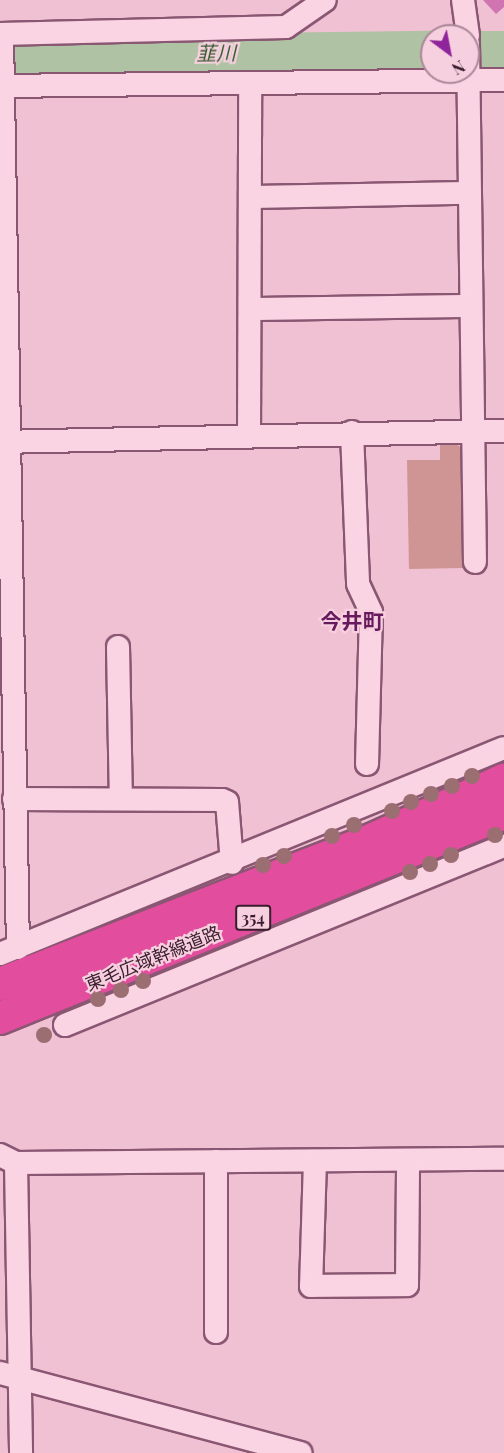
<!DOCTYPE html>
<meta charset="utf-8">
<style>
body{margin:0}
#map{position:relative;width:504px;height:1453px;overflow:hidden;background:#f0c0d3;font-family:"Playfair Display","Noto Sans JP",serif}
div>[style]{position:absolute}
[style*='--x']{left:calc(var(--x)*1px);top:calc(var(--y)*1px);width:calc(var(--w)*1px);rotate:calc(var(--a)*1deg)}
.green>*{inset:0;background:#ce9594}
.river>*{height:38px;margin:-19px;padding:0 19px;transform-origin:19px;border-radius:19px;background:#afc2a3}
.building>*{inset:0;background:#d074b2}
.roads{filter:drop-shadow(2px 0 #8a5773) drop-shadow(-2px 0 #8a5773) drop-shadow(0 2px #8a5773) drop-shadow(0 -2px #8a5773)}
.minor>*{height:22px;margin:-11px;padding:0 11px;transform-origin:11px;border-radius:11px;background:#fad4e3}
.highway>*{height:32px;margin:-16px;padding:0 16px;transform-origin:16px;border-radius:16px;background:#e34d9d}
.trees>*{width:16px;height:16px;margin:-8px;border-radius:50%;background:#9b6e72}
span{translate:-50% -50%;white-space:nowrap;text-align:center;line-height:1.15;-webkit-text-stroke:4.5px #f7d0df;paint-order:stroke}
.shield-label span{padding:2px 4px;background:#f7d0df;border:2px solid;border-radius:4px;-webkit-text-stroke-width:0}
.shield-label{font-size:16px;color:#391c2d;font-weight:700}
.street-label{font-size:18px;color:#391c2d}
.water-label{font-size:20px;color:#32592b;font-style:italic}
.quarter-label{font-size:21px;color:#671a5e;font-weight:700}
.north{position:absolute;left:420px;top:24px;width:60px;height:60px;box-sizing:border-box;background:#f7d0df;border:2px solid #ab8898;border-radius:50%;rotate:148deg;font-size:16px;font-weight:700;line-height:24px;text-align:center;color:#391c2d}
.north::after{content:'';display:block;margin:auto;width:21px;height:27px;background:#90259b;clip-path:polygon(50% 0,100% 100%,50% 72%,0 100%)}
</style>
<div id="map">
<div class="green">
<div style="clip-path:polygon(456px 443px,462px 449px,463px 568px,409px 569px,407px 460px,440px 460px,440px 444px)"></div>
</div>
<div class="river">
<div style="--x:468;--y:50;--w:36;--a:0"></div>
<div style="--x:0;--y:55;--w:432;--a:-0.7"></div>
</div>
<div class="building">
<div style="clip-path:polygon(483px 0,504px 0,504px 7px,496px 14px)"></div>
</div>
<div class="roads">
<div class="minor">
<div style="--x:463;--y:0;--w:36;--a:82"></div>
<div style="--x:0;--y:34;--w:286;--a:-1.4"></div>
<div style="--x:286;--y:27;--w:47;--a:-34.7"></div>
<div style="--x:2;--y:34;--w:914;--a:89"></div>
<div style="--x:468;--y:44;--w:518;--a:89.23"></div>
<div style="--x:0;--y:86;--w:504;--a:-0.68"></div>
<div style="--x:251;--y:197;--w:217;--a:-1.1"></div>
<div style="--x:250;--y:309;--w:219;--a:-0.8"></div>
<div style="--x:352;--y:432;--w:152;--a:87.7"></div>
<div style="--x:358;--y:584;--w:31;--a:65"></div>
<div style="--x:371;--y:612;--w:152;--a:91.5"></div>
<div style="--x:249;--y:433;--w:349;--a:-89.8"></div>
<div style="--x:0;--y:442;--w:504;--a:-1.25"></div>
<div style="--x:118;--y:647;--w:151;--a:88.9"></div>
<div style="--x:14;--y:799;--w:208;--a:0.3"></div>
<div style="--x:222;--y:800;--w:5;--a:22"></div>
<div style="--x:227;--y:802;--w:61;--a:85.3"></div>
<div style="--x:0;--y:954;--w:544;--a:-22.23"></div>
<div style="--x:65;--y:1025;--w:474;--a:-22.2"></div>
<div style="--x:0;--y:1155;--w:18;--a:27"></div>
<div style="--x:16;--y:1163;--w:488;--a:-0.5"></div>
<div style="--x:216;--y:1161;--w:171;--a:90"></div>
<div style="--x:315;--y:1161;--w:125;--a:91.8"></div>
<div style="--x:311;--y:1286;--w:96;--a:-0.6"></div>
<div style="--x:407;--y:1285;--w:124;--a:-89.5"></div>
<div style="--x:16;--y:1163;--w:290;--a:89"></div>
<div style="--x:0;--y:1373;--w:311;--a:14.9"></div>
</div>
<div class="highway">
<div style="--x:0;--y:984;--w:398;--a:-21.2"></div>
<div style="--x:371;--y:840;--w:146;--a:-24.3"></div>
<div style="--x:0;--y:1018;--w:544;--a:-22.13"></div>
</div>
</div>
<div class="trees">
<div style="left:472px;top:776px"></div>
<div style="left:452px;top:786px"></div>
<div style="left:431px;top:794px"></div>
<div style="left:411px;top:802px"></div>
<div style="left:392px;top:811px"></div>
<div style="left:354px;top:825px"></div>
<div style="left:495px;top:835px"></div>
<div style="left:332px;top:836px"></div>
<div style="left:451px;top:855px"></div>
<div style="left:284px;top:856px"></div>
<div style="left:430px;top:864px"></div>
<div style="left:263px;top:865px"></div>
<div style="left:410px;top:872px"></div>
<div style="left:143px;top:981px"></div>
<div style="left:121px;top:990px"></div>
<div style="left:98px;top:999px"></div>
<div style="left:44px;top:1035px"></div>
</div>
<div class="shield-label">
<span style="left:253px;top:918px">354</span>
</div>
<div class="street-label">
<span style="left:153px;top:958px;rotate:-22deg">東毛広域幹線道路</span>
</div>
<div class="water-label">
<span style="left:216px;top:52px;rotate:-1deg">韮川</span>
</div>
<div class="quarter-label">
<span style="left:352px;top:620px">今井町</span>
</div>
<div class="north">N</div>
</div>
